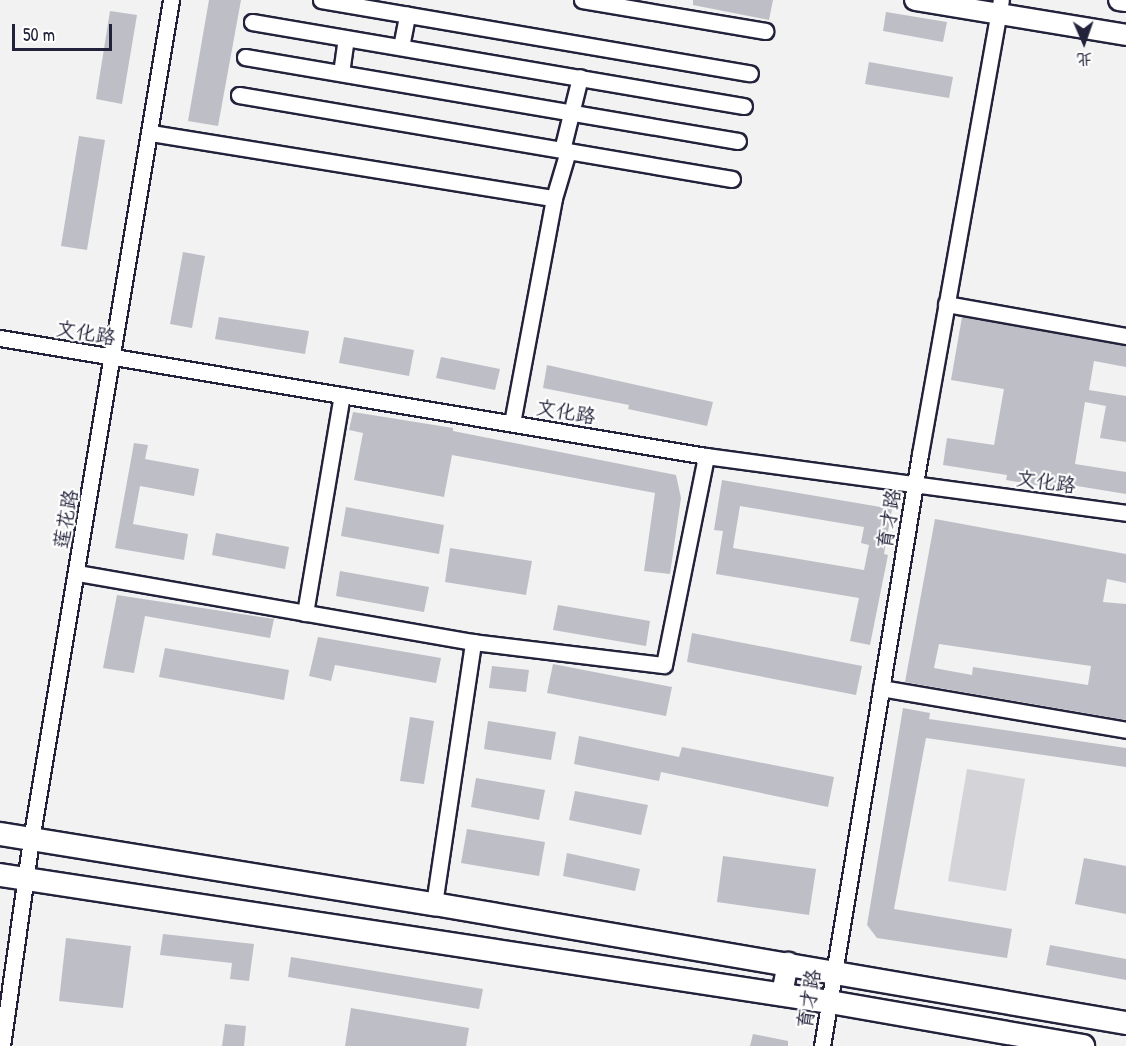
<!DOCTYPE html>
<meta charset="utf-8">
<style>
body{margin:0}
#map{position:relative;width:1126px;height:1046px;overflow:hidden;background:#f2f2f3;font-family:"Patrick Hand","LXGW WenKai TC",sans-serif}
div>[style]{position:absolute}
[style*='--x']{left:calc(var(--x)*1px);top:calc(var(--y)*1px);width:calc(var(--w)*1px);rotate:calc(var(--a)*1deg)}
.green>*{inset:0;background:#d3d3d8}
.building>*{inset:0;background:#bebec6}
.roads{filter:drop-shadow(2px 0 #22223b) drop-shadow(-2px 0 #22223b) drop-shadow(0 2px #22223b) drop-shadow(0 -2px #22223b)}
.minor>*{height:15px;margin:-7.5px;padding:0 7.5px;transform-origin:7.5px;border-radius:7.5px;background:#fff}
.major>*{height:20px;margin:-10px;padding:0 10px;transform-origin:10px;border-radius:10px;background:#fff}
.highway>*{height:22px;margin:-11px;padding:0 11px;transform-origin:11px;border-radius:11px;background:#fff}
span{translate:-50% -50%;white-space:nowrap;text-align:center;line-height:1.15;-webkit-text-stroke:4.5px #fff;paint-order:stroke}
.street-label{font-size:20px;color:#22223b}
.north{position:absolute;left:1054px;top:12px;width:60px;height:60px;-webkit-text-stroke:4px #fff;paint-order:stroke;rotate:178deg;font-size:16px;font-weight:700;line-height:24px;text-align:center;color:#22223b}
.north::after{content:'';display:block;margin:auto;width:21px;height:27px;background:#22223b;clip-path:polygon(50% 0,100% 100%,50% 72%,0 100%)}
.scale{position:absolute;left:12px;top:24px;width:100px;height:27px;box-sizing:border-box;border:3px solid #22223b;border-top:0;padding-left:8px;font-size:18px;line-height:21px;white-space:nowrap;color:#22223b;-webkit-text-stroke:4px #fff;paint-order:stroke}
</style>
<div id="map">
<div class="green">
<div style="clip-path:polygon(967px 769px,1025px 779px,1006px 891px,948px 881px)"></div>
</div>
<div class="building">
<div style="clip-path:polygon(209px 0,241px 0,218px 126px,188px 121px)"></div>
<div style="clip-path:polygon(693px 0,773px 0,769px 20px,693px 5px)"></div>
<div style="clip-path:polygon(110px 11px,137px 15px,122px 104px,96px 99px)"></div>
<div style="clip-path:polygon(886px 12px,947px 22px,943px 42px,883px 31px)"></div>
<div style="clip-path:polygon(869px 62px,953px 77px,949px 98px,865px 84px)"></div>
<div style="clip-path:polygon(79px 136px,105px 140px,87px 250px,61px 246px)"></div>
<div style="clip-path:polygon(183px 252px,205px 256px,192px 328px,170px 324px)"></div>
<div style="clip-path:polygon(219px 317px,309px 331px,305px 354px,215px 339px)"></div>
<div style="clip-path:polygon(962px 317px,1126px 346px,1126px 367px,1094px 361px,1089px 390px,1126px 396px,1126px 442px,1100px 438px,1106px 406px,1085px 402px,1075px 464px,1126px 472px,1126px 494px,1065px 484px,1064px 490px,1006px 480px,1007px 475px,943px 465px,947px 438px,994px 445px,1004px 389px,951px 380px)"></div>
<div style="clip-path:polygon(344px 337px,414px 350px,409px 376px,339px 363px)"></div>
<div style="clip-path:polygon(441px 357px,500px 369px,495px 390px,436px 378px)"></div>
<div style="clip-path:polygon(547px 365px,713px 402px,707px 426px,628px 409px,629px 405px,543px 388px)"></div>
<div style="clip-path:polygon(353px 412px,453px 428px,453px 431px,676px 475px,681px 498px,670px 574px,644px 571px,655px 493px,452px 455px,444px 497px,354px 480px,363px 433px,349px 430px)"></div>
<div style="clip-path:polygon(134px 443px,148px 445px,145px 459px,199px 469px,194px 496px,140px 486px,133px 524px,188px 534px,184px 560px,115px 548px)"></div>
<div style="clip-path:polygon(evenodd,722px 480px,892px 509px,884px 554px,888px 555px,870px 645px,850px 641px,859px 598px,716px 574px,723px 531px,714px 530px,722px 480px,740px 506px,864px 527px,861px 543px,869px 545px,864px 570px,733px 548px,740px 506px)"></div>
<div style="clip-path:polygon(346px 507px,444px 525px,439px 554px,341px 536px)"></div>
<div style="clip-path:polygon(evenodd,935px 519px,1126px 554px,1126px 583px,1107px 579px,1103px 602px,1126px 604px,1126px 720px,905px 682px,935px 519px,939px 644px,1091px 666px,1088px 685px,973px 667px,972px 675px,934px 668px,939px 644px)"></div>
<div style="clip-path:polygon(216px 533px,289px 547px,285px 569px,212px 555px)"></div>
<div style="clip-path:polygon(450px 548px,532px 561px,526px 595px,445px 582px)"></div>
<div style="clip-path:polygon(340px 571px,429px 587px,424px 612px,336px 596px)"></div>
<div style="clip-path:polygon(117px 595px,274px 619px,270px 638px,145px 616px,134px 673px,103px 668px)"></div>
<div style="clip-path:polygon(558px 605px,650px 621px,646px 646px,553px 630px)"></div>
<div style="clip-path:polygon(692px 633px,862px 666px,856px 695px,687px 662px)"></div>
<div style="clip-path:polygon(318px 637px,441px 658px,436px 683px,335px 665px,331px 681px,309px 676px)"></div>
<div style="clip-path:polygon(165px 648px,289px 670px,284px 700px,159px 677px)"></div>
<div style="clip-path:polygon(553px 664px,672px 687px,666px 716px,547px 693px)"></div>
<div style="clip-path:polygon(492px 666px,529px 670px,526px 692px,489px 688px)"></div>
<div style="clip-path:polygon(903px 708px,930px 713px,929px 719px,1126px 748px,1126px 767px,926px 738px,894px 909px,1012px 929px,1007px 958px,877px 938px,867px 925px)"></div>
<div style="clip-path:polygon(410px 717px,434px 721px,424px 784px,400px 781px)"></div>
<div style="clip-path:polygon(488px 721px,556px 732px,551px 760px,484px 749px)"></div>
<div style="clip-path:polygon(579px 736px,679px 757px,682px 747px,834px 777px,828px 807px,661px 772px,659px 781px,574px 764px)"></div>
<div style="clip-path:polygon(476px 778px,545px 790px,539px 820px,471px 807px)"></div>
<div style="clip-path:polygon(575px 791px,648px 805px,641px 835px,569px 820px)"></div>
<div style="clip-path:polygon(467px 829px,545px 842px,539px 876px,461px 863px)"></div>
<div style="clip-path:polygon(567px 853px,640px 869px,635px 891px,563px 876px)"></div>
<div style="clip-path:polygon(723px 856px,816px 869px,809px 915px,717px 902px)"></div>
<div style="clip-path:polygon(1084px 858px,1126px 866px,1126px 914px,1075px 904px)"></div>
<div style="clip-path:polygon(163px 934px,254px 944px,249px 981px,230px 979px,232px 963px,160px 955px)"></div>
<div style="clip-path:polygon(66px 938px,131px 946px,123px 1008px,59px 1001px)"></div>
<div style="clip-path:polygon(1050px 945px,1126px 959px,1126px 980px,1046px 965px)"></div>
<div style="clip-path:polygon(291px 957px,483px 989px,479px 1009px,288px 977px)"></div>
<div style="clip-path:polygon(351px 1008px,469px 1028px,466px 1046px,345px 1046px)"></div>
<div style="clip-path:polygon(225px 1024px,246px 1026px,244px 1046px,222px 1046px)"></div>
<div style="clip-path:polygon(753px 1034px,788px 1041px,788px 1046px,750px 1046px)"></div>
</div>
<div class="roads">
<div class="minor">
<div style="--x:321;--y:0;--w:435;--a:9.7"></div>
<div style="--x:582;--y:0;--w:186;--a:9.6"></div>
<div style="--x:252;--y:22;--w:499;--a:9.7"></div>
<div style="--x:401;--y:47;--w:33;--a:-79"></div>
<div style="--x:245;--y:57;--w:500;--a:9.67"></div>
<div style="--x:341;--y:73;--w:35;--a:-82"></div>
<div style="--x:239;--y:95;--w:500;--a:9.67"></div>
<div style="--x:151;--y:133;--w:408;--a:9.2"></div>
<div style="--x:562;--y:150;--w:75;--a:-76.1"></div>
<div style="--x:946;--y:304;--w:183;--a:10.1"></div>
<div style="--x:0;--y:338;--w:716;--a:9.49"></div>
<div style="--x:706;--y:456;--w:424;--a:7.7"></div>
<div style="--x:512;--y:423;--w:229;--a:-79.4"></div>
<div style="--x:554;--y:198;--w:49;--a:-73.4"></div>
<div style="--x:77;--y:573;--w:402;--a:9.9"></div>
<div style="--x:473;--y:642;--w:192;--a:6.9"></div>
<div style="--x:664;--y:665;--w:213;--a:-78.6"></div>
<div style="--x:305;--y:613;--w:221;--a:-80.4"></div>
<div style="--x:881;--y:688;--w:249;--a:9.7"></div>
<div style="--x:434;--y:904;--w:265;--a:-81.5"></div>
<div style="--x:2;--y:1046;--w:208;--a:-82"></div>
<div style="--x:31;--y:840;--w:852;--a:-80.54"></div>
<div style="--x:822;--y:1046;--w:600;--a:-80.6"></div>
<div style="--x:920;--y:454;--w:461;--a:-79.9"></div>
</div>
<div class="major">
<div style="--x:915;--y:0;--w:214;--a:9.4"></div>
<div style="--x:1119;--y:0;--w:7;--a:8"></div>
<div style="--x:782;--y:994;--w:32;--a:-79"></div>
</div>
<div class="highway">
<div style="--x:0;--y:834;--w:440;--a:9.2"></div>
<div style="--x:434;--y:904;--w:702;--a:9.76"></div>
<div style="--x:0;--y:875;--w:840;--a:8.7"></div>
<div style="--x:830;--y:1002;--w:257;--a:9.9"></div>
</div>
</div>
<div class="street-label">
<span style="left:86px;top:332px;rotate:10deg">文化路</span>
<span style="left:566px;top:411px;rotate:10deg">文化路</span>
<span style="left:1046px;top:481px;rotate:8deg">文化路</span>
<span style="left:65px;top:519px;rotate:-80deg">莲花路</span>
<span style="left:888px;top:519px;rotate:-81deg">育才路</span>
<span style="left:808px;top:999px;rotate:-81deg">育才路</span>
</div>
<div class="north">北</div>
<div class="scale">50 m</div>
</div>
